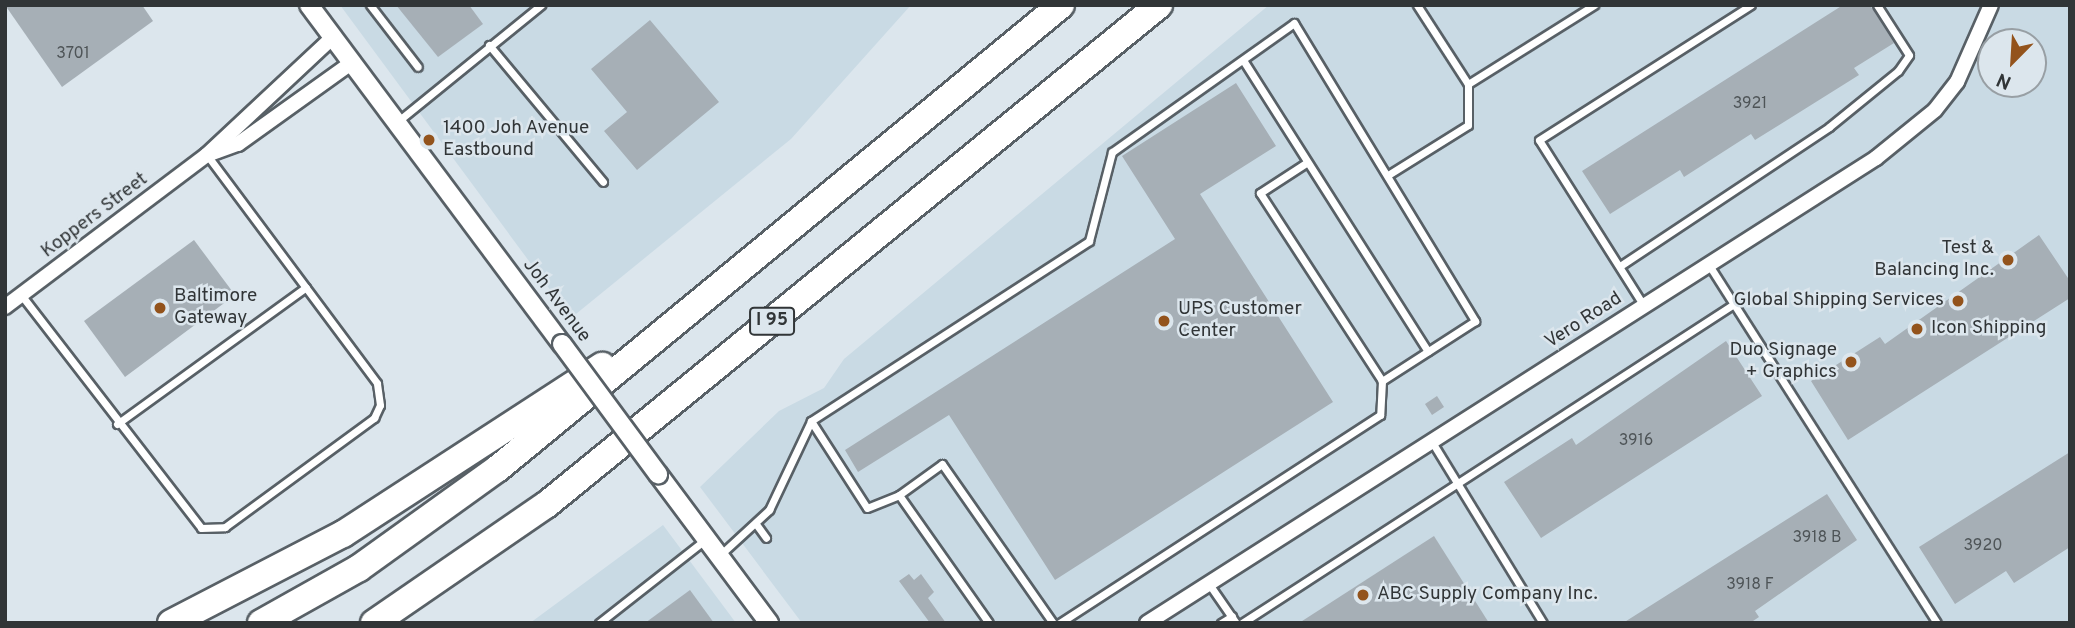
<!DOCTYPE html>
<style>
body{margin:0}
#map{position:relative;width:2075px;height:628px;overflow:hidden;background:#dce6ed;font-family:Overpass,sans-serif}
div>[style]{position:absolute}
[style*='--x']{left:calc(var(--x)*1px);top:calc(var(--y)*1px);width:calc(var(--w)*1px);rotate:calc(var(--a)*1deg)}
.built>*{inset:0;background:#c9dae4}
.building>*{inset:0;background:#a6afb6}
.roads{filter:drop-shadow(2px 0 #586066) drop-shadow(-2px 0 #586066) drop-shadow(0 2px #586066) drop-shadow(0 -2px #586066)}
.service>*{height:7px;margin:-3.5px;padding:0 3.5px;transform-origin:3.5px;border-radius:3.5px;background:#fff}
.minor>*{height:14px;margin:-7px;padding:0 7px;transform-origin:7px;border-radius:7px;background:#fff}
.tertiary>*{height:18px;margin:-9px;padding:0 9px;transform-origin:9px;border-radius:9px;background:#fff}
.motorway>*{height:26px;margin:-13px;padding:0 13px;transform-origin:13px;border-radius:13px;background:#fff}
.bridges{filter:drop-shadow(2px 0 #586066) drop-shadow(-2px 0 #586066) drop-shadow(0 2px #586066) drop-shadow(0 -2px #586066)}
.tertiary-bridge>*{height:18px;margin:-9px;padding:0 9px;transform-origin:9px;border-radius:9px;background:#fff}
.dots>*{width:19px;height:19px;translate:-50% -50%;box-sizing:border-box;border:4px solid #dce6ed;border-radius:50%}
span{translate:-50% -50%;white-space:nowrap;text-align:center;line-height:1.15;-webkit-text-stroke:5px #dce6ed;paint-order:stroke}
.number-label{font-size:16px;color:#4e5457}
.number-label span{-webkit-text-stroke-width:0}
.shield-label span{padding:2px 5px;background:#dce6ed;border:2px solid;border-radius:5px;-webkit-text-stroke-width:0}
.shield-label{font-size:18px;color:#313537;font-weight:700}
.poi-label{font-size:19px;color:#313537}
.left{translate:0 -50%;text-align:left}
.right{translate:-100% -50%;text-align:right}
.street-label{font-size:19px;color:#313537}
.frame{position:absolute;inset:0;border:7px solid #313537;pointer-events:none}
.north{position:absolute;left:1977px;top:28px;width:70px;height:70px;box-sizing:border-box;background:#dce6ed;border:2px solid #989fa4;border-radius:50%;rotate:204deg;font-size:19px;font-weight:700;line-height:28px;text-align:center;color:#313537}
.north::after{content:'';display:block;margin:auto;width:24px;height:32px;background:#93531c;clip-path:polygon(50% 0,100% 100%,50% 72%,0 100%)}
</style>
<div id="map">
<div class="built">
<div style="clip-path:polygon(340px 5px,911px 5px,791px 139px,571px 318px)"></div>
<div style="clip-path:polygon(evenodd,1269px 5px,2070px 5px,2070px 623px,802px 623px,700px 487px,779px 411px,824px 388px,844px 359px,1269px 5px,1991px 42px,2033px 42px,2033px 84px,1991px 84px,1991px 42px)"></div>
<div style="clip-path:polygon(663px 525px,736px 623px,530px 623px)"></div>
</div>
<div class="building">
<div style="clip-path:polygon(5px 5px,142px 5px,153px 21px,62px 87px)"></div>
<div style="clip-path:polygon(396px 5px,469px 5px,483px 24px,438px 57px)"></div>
<div style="clip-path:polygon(1843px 5px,1870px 5px,1894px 43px,1854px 68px,1859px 75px,1755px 140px,1751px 134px,1684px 177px,1680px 170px,1610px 214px,1582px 171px)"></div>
<div style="clip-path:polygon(650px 20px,719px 102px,637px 170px,604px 131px,627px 112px,591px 69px)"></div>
<div style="clip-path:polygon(1236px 83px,1276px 146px,1200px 194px,1333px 402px,1055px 580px,949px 415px,858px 472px,845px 450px,1175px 239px,1122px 156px)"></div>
<div style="clip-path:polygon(2039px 235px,2070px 281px,2070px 298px,1848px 440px,1811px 381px,1880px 337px,1885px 344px)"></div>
<div style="clip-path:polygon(194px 240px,235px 295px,125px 377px,84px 321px)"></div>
<div style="clip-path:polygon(1726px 341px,1762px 396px,1541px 538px,1504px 482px,1572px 438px,1576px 445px)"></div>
<div style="clip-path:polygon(1437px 396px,1444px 407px,1432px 415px,1425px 404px)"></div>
<div style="clip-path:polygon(2070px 452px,2070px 547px,2014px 583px,2006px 571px,1955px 604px,1919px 547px)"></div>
<div style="clip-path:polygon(1827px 494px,1857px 540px,1755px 611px,1759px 617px,1750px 623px,1623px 623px)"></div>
<div style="clip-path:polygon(1434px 536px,1489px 623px,1299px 623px)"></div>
<div style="clip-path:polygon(909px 574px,914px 580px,921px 574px,934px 592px,928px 598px,946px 623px,930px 623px,899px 581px)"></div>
<div style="clip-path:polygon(690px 590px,714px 623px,645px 623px)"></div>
</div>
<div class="roads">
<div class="service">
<div style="--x:370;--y:5;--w:78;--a:52.3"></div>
<div style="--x:1417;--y:5;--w:94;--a:57.2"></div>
<div style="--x:489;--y:45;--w:178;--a:50.2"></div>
<div style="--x:1243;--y:60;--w:345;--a:57.6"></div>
<div style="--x:397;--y:122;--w:186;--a:-39.1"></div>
<div style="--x:1306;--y:163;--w:55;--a:146.9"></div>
<div style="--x:1260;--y:193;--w:224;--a:57"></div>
<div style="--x:1388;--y:175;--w:94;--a:-32"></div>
<div style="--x:1468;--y:125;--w:41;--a:-90"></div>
<div style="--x:1468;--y:84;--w:149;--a:-32.1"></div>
<div style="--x:1709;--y:265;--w:424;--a:57.5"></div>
<div style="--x:1620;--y:266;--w:251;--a:-33.6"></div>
<div style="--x:1829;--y:127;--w:89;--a:-39.1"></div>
<div style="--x:1898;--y:71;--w:19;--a:-55"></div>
<div style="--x:1909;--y:55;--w:59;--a:-122.6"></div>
<div style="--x:22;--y:296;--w:293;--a:52.3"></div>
<div style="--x:201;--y:528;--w:24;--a:-2"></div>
<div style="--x:225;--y:527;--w:185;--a:-36.2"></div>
<div style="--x:374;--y:418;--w:14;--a:-65"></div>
<div style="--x:380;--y:405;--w:22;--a:-98"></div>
<div style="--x:377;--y:383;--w:284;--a:-126.7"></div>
<div style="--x:1644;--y:306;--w:196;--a:-122.3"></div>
<div style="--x:1539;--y:140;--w:251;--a:-32.5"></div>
<div style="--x:811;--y:421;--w:103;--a:57.2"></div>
<div style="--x:867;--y:508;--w:35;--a:-22"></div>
<div style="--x:899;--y:495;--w:156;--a:54.9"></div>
<div style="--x:117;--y:424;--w:233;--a:-35.9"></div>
<div style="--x:1432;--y:442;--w:212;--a:58.5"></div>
<div style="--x:899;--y:495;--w:53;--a:-35.8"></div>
<div style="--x:942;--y:464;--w:194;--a:55.1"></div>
<div style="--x:756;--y:524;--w:17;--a:54"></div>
<div style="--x:720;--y:555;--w:67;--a:-42.6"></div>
<div style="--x:769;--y:510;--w:98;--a:-64.7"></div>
<div style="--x:811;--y:421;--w:331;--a:-32.9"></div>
<div style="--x:1089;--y:241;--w:92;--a:-75.5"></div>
<div style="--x:1112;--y:152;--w:223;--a:-35.3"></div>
<div style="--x:1294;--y:23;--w:349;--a:58.7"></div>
<div style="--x:1475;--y:321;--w:111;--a:147.2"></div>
<div style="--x:1382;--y:381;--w:34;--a:93"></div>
<div style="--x:1380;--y:415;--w:382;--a:147"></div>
<div style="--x:1209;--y:584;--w:47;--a:55.3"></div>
<div style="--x:599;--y:623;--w:136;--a:-38.1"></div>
<div style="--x:1221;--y:623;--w:13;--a:-32"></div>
<div style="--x:1242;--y:623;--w:586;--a:-32.96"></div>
</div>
<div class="minor">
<div style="--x:333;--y:37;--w:173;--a:136.9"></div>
<div style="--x:207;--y:155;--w:33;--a:-20"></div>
<div style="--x:238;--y:144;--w:139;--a:-35.6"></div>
<div style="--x:5;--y:307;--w:253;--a:-37"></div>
<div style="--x:1147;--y:623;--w:865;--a:-32.53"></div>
<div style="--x:1876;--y:158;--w:76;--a:-39.1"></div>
<div style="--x:1935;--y:110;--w:36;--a:-52"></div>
<div style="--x:1957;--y:82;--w:84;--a:-66.2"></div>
</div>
<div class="tertiary">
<div style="--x:309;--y:5;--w:423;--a:53.3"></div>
<div style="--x:658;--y:474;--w:186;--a:53.3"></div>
</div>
<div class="motorway">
<div style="--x:171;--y:623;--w:194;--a:-27.4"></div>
<div style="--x:343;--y:534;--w:309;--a:-33"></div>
<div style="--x:261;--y:623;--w:112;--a:-29.3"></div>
<div style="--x:359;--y:568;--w:170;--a:-35.7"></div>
<div style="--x:497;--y:469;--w:730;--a:-39.44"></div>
<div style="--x:374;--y:623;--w:209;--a:-34.5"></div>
<div style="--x:546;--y:505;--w:791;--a:-39.2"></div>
</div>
</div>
<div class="bridges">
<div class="tertiary-bridge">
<div style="--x:562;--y:344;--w:162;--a:53.6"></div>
</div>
</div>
<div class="dots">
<div style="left:429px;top:140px;background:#93531c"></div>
<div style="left:2008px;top:260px;background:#93531c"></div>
<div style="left:1958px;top:301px;background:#93531c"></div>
<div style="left:160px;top:308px;background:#93531c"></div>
<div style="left:1164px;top:321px;background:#93531c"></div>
<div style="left:1917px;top:329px;background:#93531c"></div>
<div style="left:1851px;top:362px;background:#93531c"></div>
<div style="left:1363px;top:595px;background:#93531c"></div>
</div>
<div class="number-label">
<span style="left:73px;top:54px">3701</span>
<span style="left:1750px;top:104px">3921</span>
<span style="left:1636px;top:441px">3916</span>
<span style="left:1817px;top:538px">3918 B</span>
<span style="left:1983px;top:546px">3920</span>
<span style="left:1750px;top:585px">3918 F</span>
</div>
<div class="shield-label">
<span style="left:772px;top:321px">I 95</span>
</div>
<div class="poi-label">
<span class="left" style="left:443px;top:140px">1400 Joh Avenue<br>Eastbound</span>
<span class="right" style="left:1994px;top:260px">Test &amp;<br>Balancing Inc.</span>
<span class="left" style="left:174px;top:308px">Baltimore<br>Gateway</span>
<span class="right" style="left:1944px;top:301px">Global Shipping Services</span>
<span class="left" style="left:1178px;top:321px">UPS Customer<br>Center</span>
<span class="left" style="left:1931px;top:329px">Icon Shipping</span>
<span class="right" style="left:1837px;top:362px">Duo Signage<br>+ Graphics</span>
<span class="left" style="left:1377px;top:595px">ABC Supply Company Inc.</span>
</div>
<div class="street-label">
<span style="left:95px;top:216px;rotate:-37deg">Koppers Street</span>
<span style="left:556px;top:301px;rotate:53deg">Joh Avenue</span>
<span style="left:1584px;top:321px;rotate:-33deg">Vero Road</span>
</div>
<div class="frame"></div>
<div class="north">N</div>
</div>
